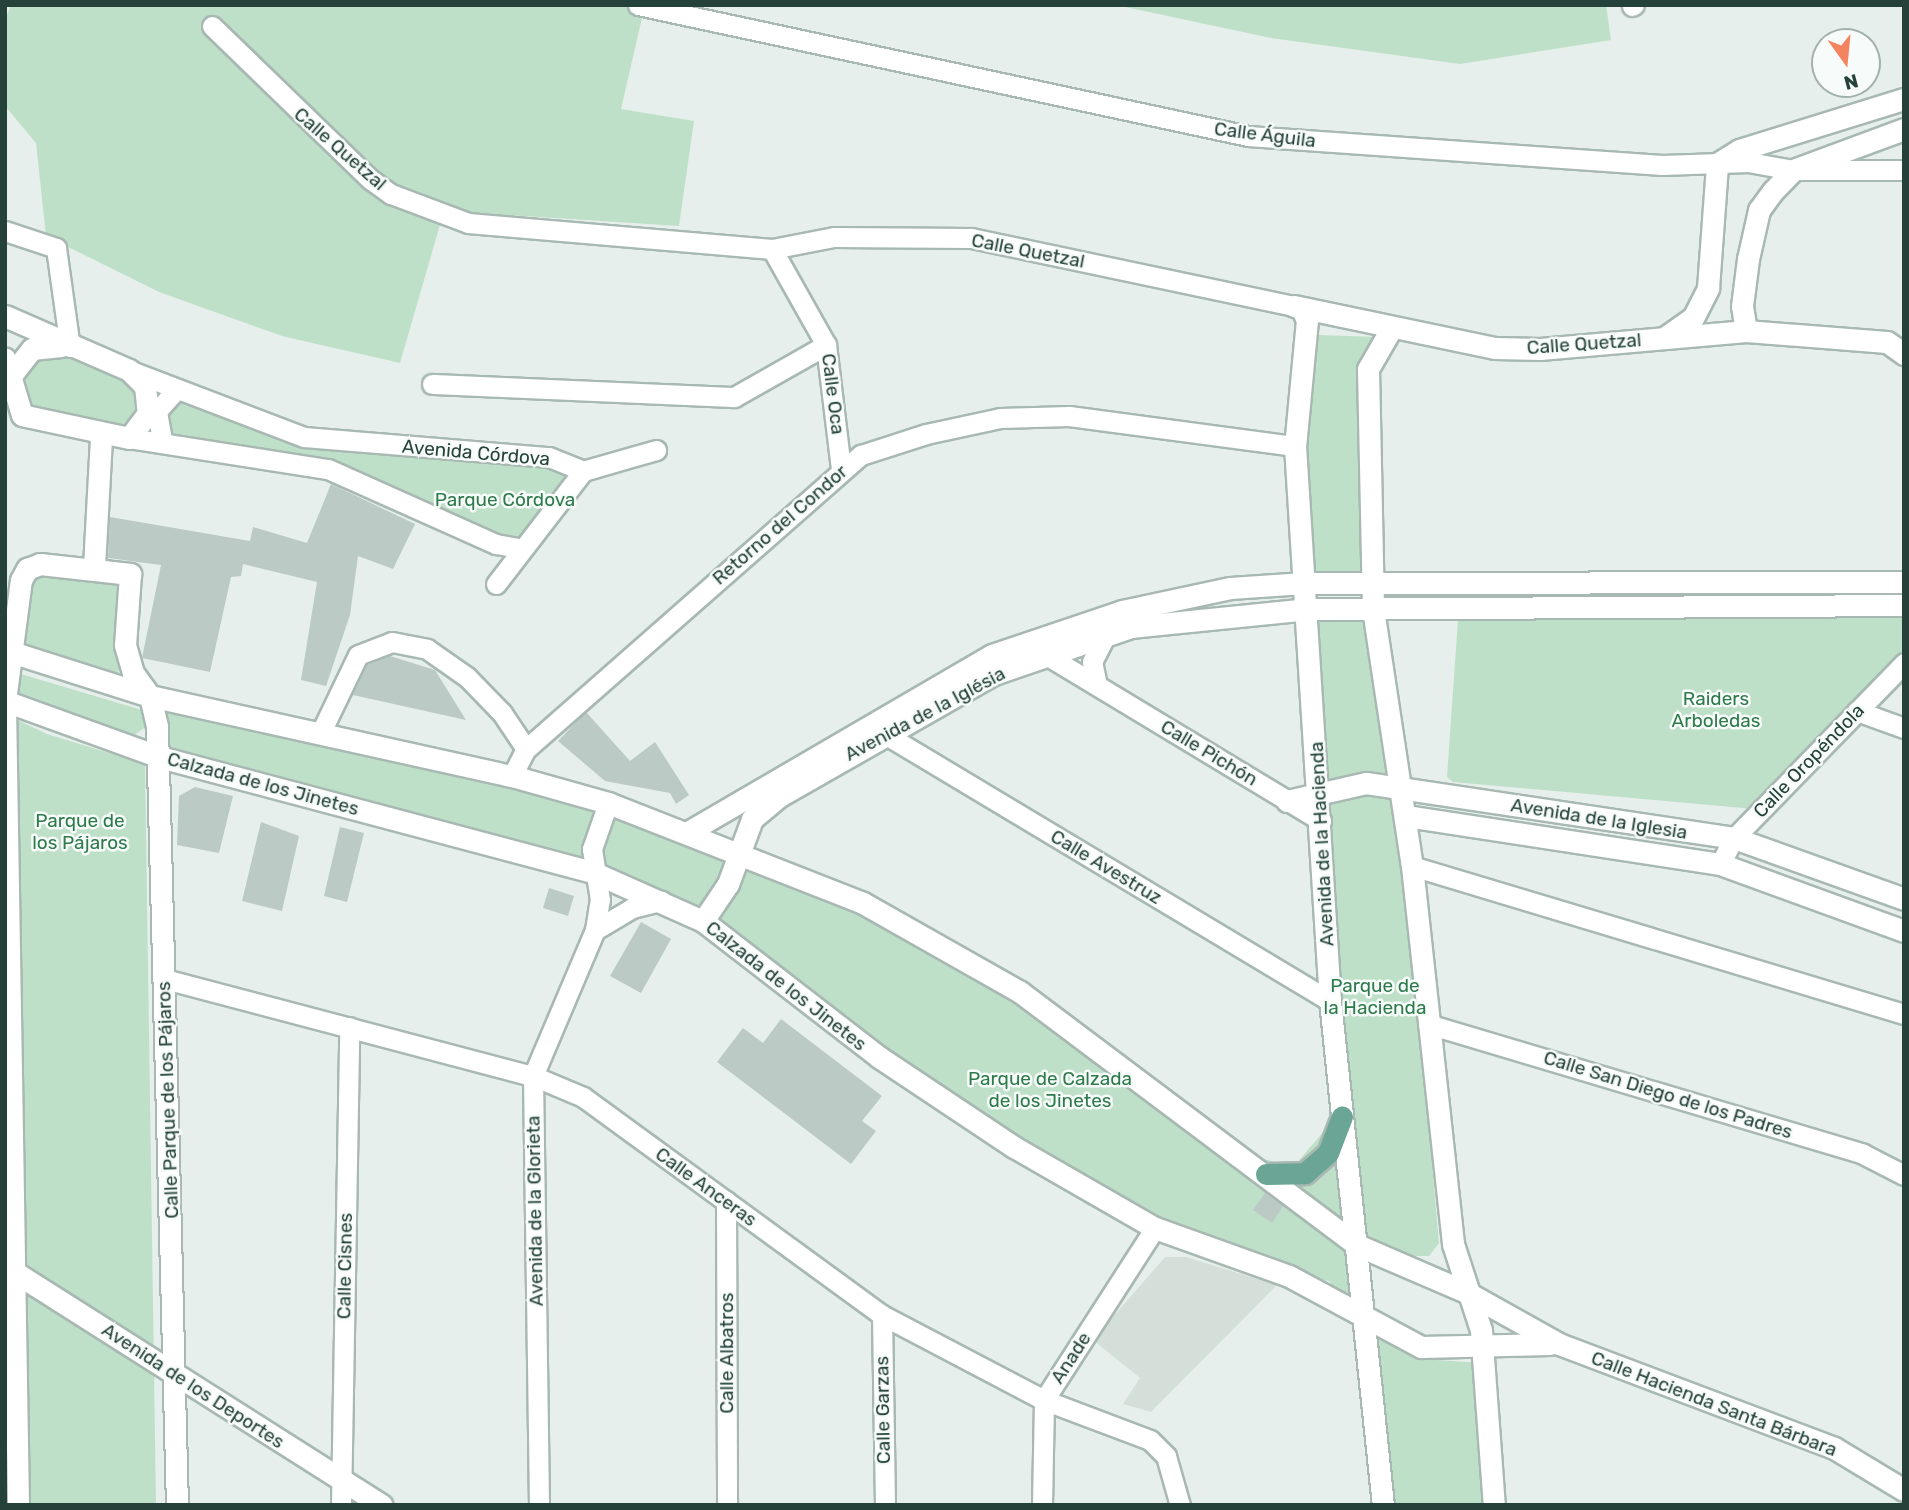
<!DOCTYPE html>
<meta charset="utf-8">
<style>
body{margin:0}
#map{position:relative;width:1909px;height:1510px;overflow:hidden;background:#e6efeb;font-family:Rubik,sans-serif}
div>[style]{position:absolute}
[style*='--x']{left:calc(var(--x)*1px);top:calc(var(--y)*1px);width:calc(var(--w)*1px);rotate:calc(var(--a)*1deg)}
.built>*{inset:0;background:#d4dfda}
.green>*{inset:0;background:#bfe0c8}
.building>*{inset:0;background:#bbcac4}
.roads{filter:drop-shadow(2px 0 #a8b8b2) drop-shadow(-2px 0 #a8b8b2) drop-shadow(0 2px #a8b8b2) drop-shadow(0 -2px #a8b8b2)}
.street>*{height:19px;margin:-9.5px;padding:0 9.5px;transform-origin:9.5px;border-radius:9.5px;background:#fff}
.secondary>*{height:21px;margin:-10.5px;padding:0 10.5px;transform-origin:10.5px;border-radius:10.5px;background:#fff}
.primary>*{height:21px;margin:-10.5px;padding:0 10.5px;transform-origin:10.5px;border-radius:10.5px;background:#6aa596}
span{translate:-50% -50%;white-space:nowrap;text-align:center;line-height:1.15;-webkit-text-stroke:5px #f7fbf9;paint-order:stroke}
.street-label{font-size:19px;color:#24423a}
.park-label{font-size:19px;color:#2d7a4b}
.frame{position:absolute;inset:0;border:7px solid #24423a;pointer-events:none}
.north{position:absolute;left:1811px;top:28px;width:70px;height:70px;box-sizing:border-box;background:#f7fbf9;border:2px solid #a3b1ad;border-radius:50%;rotate:165deg;font-size:19px;font-weight:700;line-height:28px;text-align:center;color:#24423a}
.north::after{content:'';display:block;margin:auto;width:24px;height:32px;background:#f4845f;clip-path:polygon(50% 0,100% 100%,50% 72%,0 100%)}
</style>
<div id="map">
<div class="built">
<div style="clip-path:polygon(1165px 1257px,1186px 1257px,1277px 1285px,1151px 1412px,1123px 1404px,1140px 1378px,1093px 1340px)"></div>
</div>
<div class="green">
<div style="clip-path:polygon(11px 5px,645px 5px,621px 109px,694px 121px,679px 226px,444px 211px,400px 363px,282px 336px,159px 292px,46px 236px,36px 143px,5px 106px,5px 20px)"></div>
<div style="clip-path:polygon(1116px 5px,1606px 5px,1611px 40px,1460px 64px,1271px 38px)"></div>
<div style="clip-path:polygon(1318px 335px,1377px 337px,1357px 379px,1367px 577px,1307px 579px,1298px 446px,1311px 340px)"></div>
<div style="clip-path:polygon(69px 352px,126px 378px,144px 401px,127px 436px,24px 412px,16px 374px,26px 356px)"></div>
<div style="clip-path:polygon(175px 393px,240px 419px,581px 471px,518px 547px,328px 469px,163px 439px,158px 412px)"></div>
<div style="clip-path:polygon(32px 573px,128px 575px,118px 677px,19px 648px)"></div>
<div style="clip-path:polygon(1904px 608px,1904px 655px,1754px 809px,1453px 782px,1447px 777px,1458px 620px)"></div>
<div style="clip-path:polygon(1310px 611px,1371px 611px,1400px 786px,1324px 785px)"></div>
<div style="clip-path:polygon(14px 672px,142px 710px,147px 726px,133px 736px,8px 694px)"></div>
<div style="clip-path:polygon(168px 707px,511px 778px,863px 904px,1020px 993px,1263px 1159px,1294px 1166px,1338px 1115px,1356px 1245px,1359px 1317px,1329px 1281px,1290px 1274px,1156px 1226px,1016px 1145px,704px 917px,166px 752px)"></div>
<div style="clip-path:polygon(11px 717px,47px 734px,145px 764px,156px 1505px,30px 1505px)"></div>
<div style="clip-path:polygon(1399px 791px,1439px 1243px,1429px 1256px,1401px 1256px,1359px 1243px,1324px 792px)"></div>
<div style="clip-path:polygon(1362px 1326px,1421px 1359px,1483px 1363px,1493px 1505px,1384px 1505px)"></div>
</div>
<div class="building">
<div style="clip-path:polygon(331px 484px,415px 524px,393px 569px,358px 556px,350px 615px,326px 686px,301px 680px,317px 582px,243px 564px,241px 576px,231px 577px,210px 672px,142px 658px,161px 565px,108px 558px,110px 517px,250px 541px,253px 527px,307px 543px)"></div>
<div style="clip-path:polygon(390px 656px,435px 670px,466px 720px,353px 695px,367px 665px)"></div>
<div style="clip-path:polygon(586px 712px,630px 761px,655px 742px,689px 795px,676px 804px,670px 793px,605px 781px,558px 741px)"></div>
<div style="clip-path:polygon(195px 787px,233px 796px,219px 853px,177px 845px,179px 796px)"></div>
<div style="clip-path:polygon(261px 822px,299px 836px,282px 911px,242px 901px)"></div>
<div style="clip-path:polygon(340px 827px,364px 833px,347px 902px,324px 896px)"></div>
<div style="clip-path:polygon(549px 888px,574px 896px,568px 916px,543px 908px)"></div>
<div style="clip-path:polygon(641px 922px,671px 939px,641px 993px,610px 976px)"></div>
<div style="clip-path:polygon(781px 1019px,882px 1096px,862px 1121px,876px 1131px,851px 1164px,717px 1062px,743px 1028px,763px 1043px)"></div>
<div style="clip-path:polygon(1265px 1193px,1283px 1206px,1272px 1223px,1253px 1210px)"></div>
</div>
<div class="roads">
<div class="street">
<div style="--x:638;--y:5;--w:624;--a:12.12"></div>
<div style="--x:1248;--y:136;--w:415;--a:4"></div>
<div style="--x:1662;--y:165;--w:87;--a:-2"></div>
<div style="--x:1749;--y:162;--w:45;--a:10.3"></div>
<div style="--x:1793;--y:170;--w:111;--a:0"></div>
<div style="--x:1632;--y:6;--w:2;--a:-27"></div>
<div style="--x:212;--y:26;--w:220;--a:44.1"></div>
<div style="--x:370;--y:179;--w:26;--a:36"></div>
<div style="--x:391;--y:194;--w:82;--a:20.6"></div>
<div style="--x:468;--y:223;--w:305;--a:4.9"></div>
<div style="--x:772;--y:249;--w:63;--a:-11"></div>
<div style="--x:834;--y:237;--w:137;--a:0.4"></div>
<div style="--x:971;--y:238;--w:330;--a:11.9"></div>
<div style="--x:5;--y:231;--w:54;--a:18.4"></div>
<div style="--x:56;--y:248;--w:100;--a:82"></div>
<div style="--x:772;--y:249;--w:110;--a:60.6"></div>
<div style="--x:826;--y:345;--w:125;--a:83.1"></div>
<div style="--x:131;--y:371;--w:185;--a:20.9"></div>
<div style="--x:304;--y:437;--w:246;--a:4.7"></div>
<div style="--x:549;--y:457;--w:37;--a:22"></div>
<div style="--x:432;--y:384;--w:302;--a:2.5"></div>
<div style="--x:734;--y:397;--w:106;--a:-29.5"></div>
<div style="--x:129;--y:438;--w:201;--a:8.9"></div>
<div style="--x:328;--y:469;--w:184;--a:24.1"></div>
<div style="--x:496;--y:544;--w:23;--a:10"></div>
<div style="--x:162;--y:440;--w:29;--a:-100"></div>
<div style="--x:157;--y:411;--w:27;--a:-48"></div>
<div style="--x:583;--y:471;--w:76;--a:-16"></div>
<div style="--x:496;--y:584;--w:143;--a:-52.4"></div>
<div style="--x:1048;--y:656;--w:319;--a:31.1"></div>
<div style="--x:1097;--y:685;--w:24;--a:-102"></div>
<div style="--x:1092;--y:662;--w:29;--a:-63"></div>
<div style="--x:1857;--y:711;--w:50;--a:19.9"></div>
<div style="--x:321;--y:732;--w:85;--a:-64.3"></div>
<div style="--x:358;--y:655;--w:36;--a:-21"></div>
<div style="--x:392;--y:642;--w:36;--a:11"></div>
<div style="--x:427;--y:649;--w:49;--a:35"></div>
<div style="--x:467;--y:677;--w:50;--a:45.8"></div>
<div style="--x:502;--y:713;--w:43;--a:56.3"></div>
<div style="--x:883;--y:733;--w:521;--a:30.94"></div>
<div style="--x:512;--y:776;--w:30;--a:-63"></div>
<div style="--x:526;--y:749;--w:446;--a:-41.3"></div>
<div style="--x:861;--y:455;--w:68;--a:-17.9"></div>
<div style="--x:926;--y:434;--w:76;--a:-12.2"></div>
<div style="--x:1000;--y:418;--w:69;--a:-1.7"></div>
<div style="--x:1069;--y:416;--w:228;--a:7.6"></div>
<div style="--x:1720;--y:864;--w:30;--a:-62"></div>
<div style="--x:1734;--y:838;--w:244;--a:-45.8"></div>
<div style="--x:1412;--y:866;--w:514;--a:16.74"></div>
<div style="--x:595;--y:930;--w:43;--a:-30.7"></div>
<div style="--x:632;--y:908;--w:30;--a:-14"></div>
<div style="--x:165;--y:979;--w:381;--a:14.8"></div>
<div style="--x:533;--y:1076;--w:54;--a:22.8"></div>
<div style="--x:583;--y:1097;--w:370;--a:36.1"></div>
<div style="--x:882;--y:1315;--w:183;--a:27.7"></div>
<div style="--x:1044;--y:1400;--w:113;--a:20.7"></div>
<div style="--x:1150;--y:1440;--w:23;--a:45"></div>
<div style="--x:1166;--y:1456;--w:51;--a:74.1"></div>
<div style="--x:1428;--y:1024;--w:454;--a:16.6"></div>
<div style="--x:1863;--y:1154;--w:46;--a:27.1"></div>
<div style="--x:726;--y:1201;--w:304;--a:89.8"></div>
<div style="--x:882;--y:1315;--w:190;--a:89.1"></div>
<div style="--x:341;--y:1505;--w:478;--a:-89"></div>
<div style="--x:539;--y:1505;--w:429;--a:-90.8"></div>
<div style="--x:533;--y:1076;--w:159;--a:-67"></div>
<div style="--x:595;--y:930;--w:30;--a:-81"></div>
<div style="--x:600;--y:900;--w:52;--a:-98.9"></div>
<div style="--x:592;--y:849;--w:49;--a:-70.8"></div>
<div style="--x:1042;--y:1505;--w:105;--a:-88.9"></div>
<div style="--x:1044;--y:1400;--w:205;--a:-57.2"></div>
</div>
<div class="secondary">
<div style="--x:1294;--y:306;--w:205;--a:11.8"></div>
<div style="--x:1495;--y:348;--w:45;--a:1.3"></div>
<div style="--x:1540;--y:349;--w:207;--a:-5"></div>
<div style="--x:1746;--y:331;--w:141;--a:4.5"></div>
<div style="--x:1887;--y:342;--w:21;--a:35"></div>
<div style="--x:1302;--y:309;--w:12;--a:66"></div>
<div style="--x:1307;--y:320;--w:127;--a:95.4"></div>
<div style="--x:1295;--y:446;--w:556;--a:86.39"></div>
<div style="--x:1330;--y:1001;--w:507;--a:84"></div>
<div style="--x:5;--y:316;--w:135;--a:23.5"></div>
<div style="--x:129;--y:370;--w:23;--a:45"></div>
<div style="--x:145;--y:386;--w:27;--a:84"></div>
<div style="--x:148;--y:413;--w:31;--a:127"></div>
<div style="--x:129;--y:438;--w:109;--a:-167.9"></div>
<div style="--x:22;--y:415;--w:59;--a:-106.9"></div>
<div style="--x:1391;--y:329;--w:46;--a:119.9"></div>
<div style="--x:1368;--y:369;--w:240;--a:88.8"></div>
<div style="--x:1373;--y:609;--w:260;--a:81.4"></div>
<div style="--x:1412;--y:866;--w:380;--a:83.8"></div>
<div style="--x:1453;--y:1244;--w:90;--a:72"></div>
<div style="--x:1481;--y:1330;--w:175;--a:85.8"></div>
<div style="--x:1746;--y:331;--w:25;--a:-99"></div>
<div style="--x:1742;--y:306;--w:47;--a:-82.7"></div>
<div style="--x:1748;--y:259;--w:50;--a:-77.3"></div>
<div style="--x:1759;--y:210;--w:24;--a:-54"></div>
<div style="--x:1773;--y:191;--w:29;--a:-46"></div>
<div style="--x:1793;--y:170;--w:118;--a:-20.3"></div>
<div style="--x:1664;--y:338;--w:35;--a:-35"></div>
<div style="--x:1693;--y:318;--w:34;--a:-63"></div>
<div style="--x:1708;--y:288;--w:124;--a:-85.8"></div>
<div style="--x:1717;--y:164;--w:26;--a:-32"></div>
<div style="--x:1739;--y:150;--w:173;--a:-17.2"></div>
<div style="--x:13;--y:373;--w:31;--a:-52"></div>
<div style="--x:32;--y:349;--w:29;--a:-6"></div>
<div style="--x:94;--y:567;--w:131;--a:-86.9"></div>
<div style="--x:5;--y:650;--w:152;--a:17.6"></div>
<div style="--x:150;--y:696;--w:371;--a:12.5"></div>
<div style="--x:512;--y:776;--w:100;--a:15.7"></div>
<div style="--x:608;--y:803;--w:274;--a:21.4"></div>
<div style="--x:863;--y:903;--w:180;--a:29.5"></div>
<div style="--x:1020;--y:992;--w:421;--a:36.9"></div>
<div style="--x:1357;--y:1245;--w:119;--a:23.3"></div>
<div style="--x:1466;--y:1292;--w:107;--a:29.2"></div>
<div style="--x:1559;--y:1344;--w:294;--a:20.7"></div>
<div style="--x:1834;--y:1448;--w:82;--a:31"></div>
<div style="--x:5;--y:701;--w:165;--a:19.9"></div>
<div style="--x:160;--y:757;--w:450;--a:14.9"></div>
<div style="--x:595;--y:873;--w:118;--a:24"></div>
<div style="--x:703;--y:921;--w:222;--a:37.7"></div>
<div style="--x:879;--y:1057;--w:162;--a:33.7"></div>
<div style="--x:1014;--y:1147;--w:163;--a:29.9"></div>
<div style="--x:1155;--y:1228;--w:142;--a:19.7"></div>
<div style="--x:1289;--y:1276;--w:150;--a:28.3"></div>
<div style="--x:1421;--y:1347;--w:129;--a:-1.3"></div>
<div style="--x:1287;--y:801;--w:81;--a:-12.8"></div>
<div style="--x:1366;--y:783;--w:372;--a:8.5"></div>
<div style="--x:1734;--y:838;--w:181;--a:19.7"></div>
<div style="--x:1406;--y:816;--w:318;--a:8.7"></div>
<div style="--x:1720;--y:864;--w:196;--a:20"></div>
<div style="--x:688;--y:832;--w:352;--a:-30.2"></div>
<div style="--x:992;--y:655;--w:137;--a:-18.7"></div>
<div style="--x:1122;--y:611;--w:110;--a:-12"></div>
<div style="--x:1230;--y:588;--w:74;--a:-3.9"></div>
<div style="--x:1304;--y:583;--w:600;--a:-0.1"></div>
<div style="--x:703;--y:921;--w:45;--a:-56"></div>
<div style="--x:728;--y:884;--w:69;--a:-69.7"></div>
<div style="--x:752;--y:819;--w:34;--a:-40"></div>
<div style="--x:778;--y:797;--w:249;--a:-29.7"></div>
<div style="--x:994;--y:674;--w:145;--a:-18.9"></div>
<div style="--x:1131;--y:627;--w:178;--a:-5.8"></div>
<div style="--x:1308;--y:609;--w:596;--a:-0.38"></div>
<div style="--x:5;--y:1266;--w:446;--a:32.4"></div>
<div style="--x:18;--y:1505;--w:804;--a:-90.93"></div>
<div style="--x:5;--y:701;--w:122;--a:-82.5"></div>
<div style="--x:21;--y:580;--w:13;--a:-61"></div>
<div style="--x:27;--y:569;--w:14;--a:-21"></div>
<div style="--x:40;--y:564;--w:91;--a:6.3"></div>
<div style="--x:130;--y:574;--w:71;--a:94"></div>
<div style="--x:125;--y:645;--w:29;--a:74"></div>
<div style="--x:133;--y:673;--w:29;--a:54"></div>
<div style="--x:150;--y:696;--w:32;--a:77"></div>
<div style="--x:157;--y:727;--w:778;--a:88.53"></div>
</div>
<div class="primary">
<div style="--x:1266;--y:1174;--w:39;--a:-1"></div>
<div style="--x:1305;--y:1173;--w:30;--a:-41"></div>
<div style="--x:1328;--y:1153;--w:39;--a:-69"></div>
</div>
</div>
<div class="street-label">
<span style="left:1265px;top:135px;rotate:7deg">Calle Águila</span>
<span style="left:340px;top:149px;rotate:41deg">Calle Quetzal</span>
<span style="left:1028px;top:251px;rotate:11deg">Calle Quetzal</span>
<span style="left:1584px;top:344px;rotate:-4deg">Calle Quetzal</span>
<span style="left:833px;top:394px;rotate:83deg">Calle Oca</span>
<span style="left:476px;top:453px;rotate:5deg">Avenida Córdova</span>
<span style="left:780px;top:525px;rotate:-41deg">Retorno del Condor</span>
<span style="left:925px;top:714px;rotate:-28deg">Avenida de la Iglésia</span>
<span style="left:1209px;top:753px;rotate:31deg">Calle Pichón</span>
<span style="left:1809px;top:761px;rotate:-46deg">Calle Oropéndola</span>
<span style="left:263px;top:784px;rotate:15deg">Calzada de los Jinetes</span>
<span style="left:1599px;top:819px;rotate:9deg">Avenida de la Iglesia</span>
<span style="left:1322px;top:844px;rotate:-93deg">Avenida de la Hacienda</span>
<span style="left:1106px;top:867px;rotate:31deg">Calle Avestruz</span>
<span style="left:786px;top:986px;rotate:38deg">Calzada de los Jinetes</span>
<span style="left:1668px;top:1095px;rotate:17deg">Calle San Diego de los Padres</span>
<span style="left:168px;top:1100px;rotate:-92deg">Calle Parque de los Pájaros</span>
<span style="left:706px;top:1187px;rotate:36deg">Calle Anceras</span>
<span style="left:535px;top:1211px;rotate:-91deg">Avenida de la Glorieta</span>
<span style="left:345px;top:1266px;rotate:-89deg">Calle Cisnes</span>
<span style="left:727px;top:1353px;rotate:-90deg">Calle Albatros</span>
<span style="left:1071px;top:1358px;rotate:-57deg">Anade</span>
<span style="left:193px;top:1386px;rotate:33deg">Avenida de los Deportes</span>
<span style="left:1714px;top:1404px;rotate:21deg">Calle Hacienda Santa Bárbara</span>
<span style="left:883px;top:1410px;rotate:-91deg">Calle Garzas</span>
</div>
<div class="park-label">
<span style="left:505px;top:500px">Parque Córdova</span>
<span style="left:1716px;top:710px">Raiders<br>Arboledas</span>
<span style="left:80px;top:832px">Parque de<br>los Pájaros</span>
<span style="left:1375px;top:997px">Parque de<br>la Hacienda</span>
<span style="left:1050px;top:1090px">Parque de Calzada<br>de los Jinetes</span>
</div>
<div class="frame"></div>
<div class="north">N</div>
</div>
